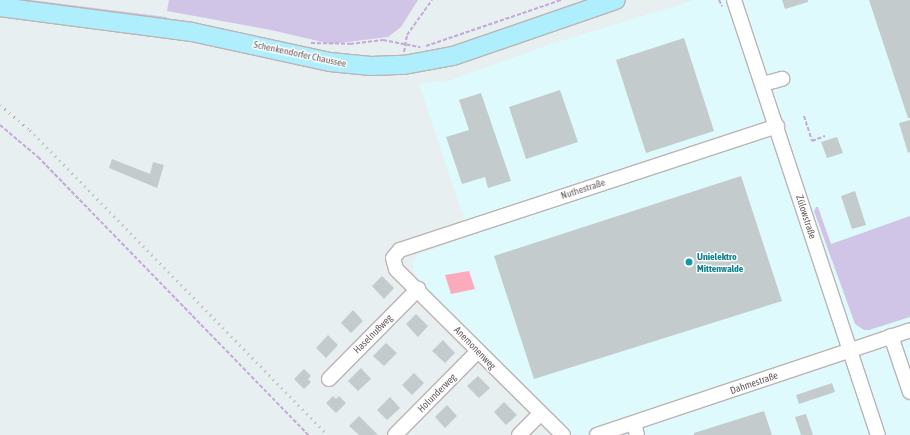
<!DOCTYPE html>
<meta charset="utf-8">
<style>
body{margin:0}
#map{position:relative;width:910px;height:435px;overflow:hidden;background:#e7eff0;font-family:"Asap Condensed",sans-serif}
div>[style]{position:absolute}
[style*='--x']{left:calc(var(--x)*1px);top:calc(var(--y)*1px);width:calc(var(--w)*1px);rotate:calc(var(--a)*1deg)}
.commercial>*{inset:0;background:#dffafd}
.green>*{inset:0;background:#d0c5e6}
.water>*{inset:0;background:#fcabbd}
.building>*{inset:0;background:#c3cbcc}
.path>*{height:2px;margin-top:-1px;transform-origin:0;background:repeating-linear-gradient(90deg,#c5a8d8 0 4px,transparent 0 6px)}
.roads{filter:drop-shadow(1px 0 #bbb4b4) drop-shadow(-1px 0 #bbb4b4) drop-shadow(0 1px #bbb4b4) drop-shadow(0 -1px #bbb4b4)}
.minor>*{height:14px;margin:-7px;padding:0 7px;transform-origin:7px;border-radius:7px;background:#fff}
.major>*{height:18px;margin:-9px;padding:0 9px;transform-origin:9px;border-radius:9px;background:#afeefd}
.rail>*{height:3px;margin-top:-1.5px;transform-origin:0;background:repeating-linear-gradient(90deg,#b1afaf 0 1px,transparent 0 6px)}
.dots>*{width:11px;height:11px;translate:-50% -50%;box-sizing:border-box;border:2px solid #fff;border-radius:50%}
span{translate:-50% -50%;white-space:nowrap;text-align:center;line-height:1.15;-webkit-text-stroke:3px #fff;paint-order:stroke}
.street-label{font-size:10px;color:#675e5f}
.culture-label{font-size:10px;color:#0d838f;font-weight:700}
.left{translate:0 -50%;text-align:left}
</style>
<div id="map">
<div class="commercial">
<div style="clip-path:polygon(695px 0,910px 0,910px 435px,570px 435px,417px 278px,413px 270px,413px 263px,417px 255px,470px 236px,419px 84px,436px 81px,443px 83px,551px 44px)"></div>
</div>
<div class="green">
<div style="clip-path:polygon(0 0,31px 0,166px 17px,170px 23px)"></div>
<div style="clip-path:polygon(169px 0,418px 0,401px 27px,388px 37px,331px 44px,271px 30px,167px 11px)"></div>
<div style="clip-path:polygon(816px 207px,818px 207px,831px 244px,910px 216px,910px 317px,869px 330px,864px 330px,855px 324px,814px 211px)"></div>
</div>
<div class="water">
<div style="clip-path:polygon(469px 271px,475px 289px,451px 294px,445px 275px)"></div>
</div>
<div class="building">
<div style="clip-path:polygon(782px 0,808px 0,808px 2px,785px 9px)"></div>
<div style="clip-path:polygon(869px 0,910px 0,910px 118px,908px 118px)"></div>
<div style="clip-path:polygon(684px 38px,714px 131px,646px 153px,616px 60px)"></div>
<div style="clip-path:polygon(560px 90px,578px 142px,526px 159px,509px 107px)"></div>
<div style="clip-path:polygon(481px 93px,511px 181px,488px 188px,485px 177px,462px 184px,446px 137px,469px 130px,459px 100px)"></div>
<div style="clip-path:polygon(910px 120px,910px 152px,908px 153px,899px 123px)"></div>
<div style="clip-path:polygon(837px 137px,843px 153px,827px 158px,821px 142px)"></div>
<div style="clip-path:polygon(112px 159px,150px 174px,153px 162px,164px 165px,157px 188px,109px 168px)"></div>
<div style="clip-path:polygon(741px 176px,782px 301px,534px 379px,494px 256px)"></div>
<div style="clip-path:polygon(855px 191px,866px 225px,852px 229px,841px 196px)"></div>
<div style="clip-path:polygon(382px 276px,394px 288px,384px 299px,372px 286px)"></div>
<div style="clip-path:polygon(353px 310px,363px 321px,351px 333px,341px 323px)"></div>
<div style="clip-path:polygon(416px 314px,428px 326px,418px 337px,406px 324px)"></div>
<div style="clip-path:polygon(328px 335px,338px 345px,326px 358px,316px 348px)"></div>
<div style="clip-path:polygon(443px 340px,455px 353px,445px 363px,432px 351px)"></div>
<div style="clip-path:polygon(386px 343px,397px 353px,384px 366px,373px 356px)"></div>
<div style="clip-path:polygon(361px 368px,371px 379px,358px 391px,348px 381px)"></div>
<div style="clip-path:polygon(304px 369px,311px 376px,308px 379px,311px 382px,304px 389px,294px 379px)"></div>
<div style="clip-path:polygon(414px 373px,424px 383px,412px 395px,402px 385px)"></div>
<div style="clip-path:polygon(478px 376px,490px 388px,479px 398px,467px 386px)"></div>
<div style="clip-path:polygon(832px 383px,835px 392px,799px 404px,796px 395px)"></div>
<div style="clip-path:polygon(333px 396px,336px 399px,339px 396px,346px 403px,336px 413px,326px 403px)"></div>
<div style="clip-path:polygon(390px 397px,400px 408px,387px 420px,377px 410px)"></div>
<div style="clip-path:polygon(504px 402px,517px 415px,506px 425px,494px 412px)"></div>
<div style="clip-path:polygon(447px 405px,457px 416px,445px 428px,435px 417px)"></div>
<div style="clip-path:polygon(764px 411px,772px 435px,694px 435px,694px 433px)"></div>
<div style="clip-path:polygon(806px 414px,813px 435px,801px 435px,795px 417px)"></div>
<div style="clip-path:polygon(359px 416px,378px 435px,359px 435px,349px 426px)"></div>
</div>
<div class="path">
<div style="--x:719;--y:0;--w:7;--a:63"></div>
<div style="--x:311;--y:43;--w:39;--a:1"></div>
<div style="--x:350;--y:44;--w:33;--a:-7"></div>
<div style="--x:383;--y:40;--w:38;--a:11"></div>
<div style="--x:426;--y:46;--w:143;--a:-18.8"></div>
<div style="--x:404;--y:52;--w:17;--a:-80"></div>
<div style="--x:407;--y:35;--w:43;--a:-54.5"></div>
<div style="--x:804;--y:116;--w:26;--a:72"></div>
<div style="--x:812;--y:141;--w:14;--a:-21"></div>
<div style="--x:0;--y:125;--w:50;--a:40.1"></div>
<div style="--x:38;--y:157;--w:388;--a:45.8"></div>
</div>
<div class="roads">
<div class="minor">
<div style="--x:734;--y:0;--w:458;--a:71.7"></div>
<div style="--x:763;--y:84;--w:20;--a:-15"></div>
<div style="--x:891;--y:336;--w:59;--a:71.3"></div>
<div style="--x:329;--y:379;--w:127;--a:-45.3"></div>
<div style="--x:634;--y:423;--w:12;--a:76"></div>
<div style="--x:395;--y:435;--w:118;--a:-45.3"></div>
<div style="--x:519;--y:435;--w:30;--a:-45"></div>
<div style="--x:563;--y:435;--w:235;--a:-135.2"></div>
<div style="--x:396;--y:269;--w:11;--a:-105"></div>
<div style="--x:393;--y:258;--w:11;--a:-49"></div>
<div style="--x:400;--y:250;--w:397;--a:-18.2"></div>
<div style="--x:597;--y:435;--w:330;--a:-18.5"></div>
</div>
<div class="major">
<div style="--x:0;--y:7;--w:194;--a:7.4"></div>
<div style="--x:192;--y:32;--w:141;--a:12.3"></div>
<div style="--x:330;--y:62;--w:41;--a:5.6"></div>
<div style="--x:371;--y:66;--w:33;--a:-2"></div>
<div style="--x:404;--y:65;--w:50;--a:-10.4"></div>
<div style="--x:453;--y:56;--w:172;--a:-19"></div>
</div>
</div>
<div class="rail">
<div style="--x:0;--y:105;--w:39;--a:40"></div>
<div style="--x:30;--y:130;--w:426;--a:45.7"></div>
</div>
<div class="dots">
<div style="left:689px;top:262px;background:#0f9aa8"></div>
</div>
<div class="street-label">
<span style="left:300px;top:54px;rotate:12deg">Schenkendorfer Chaussee</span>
<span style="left:583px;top:189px;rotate:-18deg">Nuthestraße</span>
<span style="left:806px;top:217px;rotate:72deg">Zülowstraße</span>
<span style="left:373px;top:334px;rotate:-45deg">Haselnußweg</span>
<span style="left:475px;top:348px;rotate:46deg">Anemonenweg</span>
<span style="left:754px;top:383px;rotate:-19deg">Dahmestraße</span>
<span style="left:437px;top:393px;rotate:-45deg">Holunderweg</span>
</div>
<div class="culture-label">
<span class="left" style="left:697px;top:262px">Unielektro<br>Mittenwalde</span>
</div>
</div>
